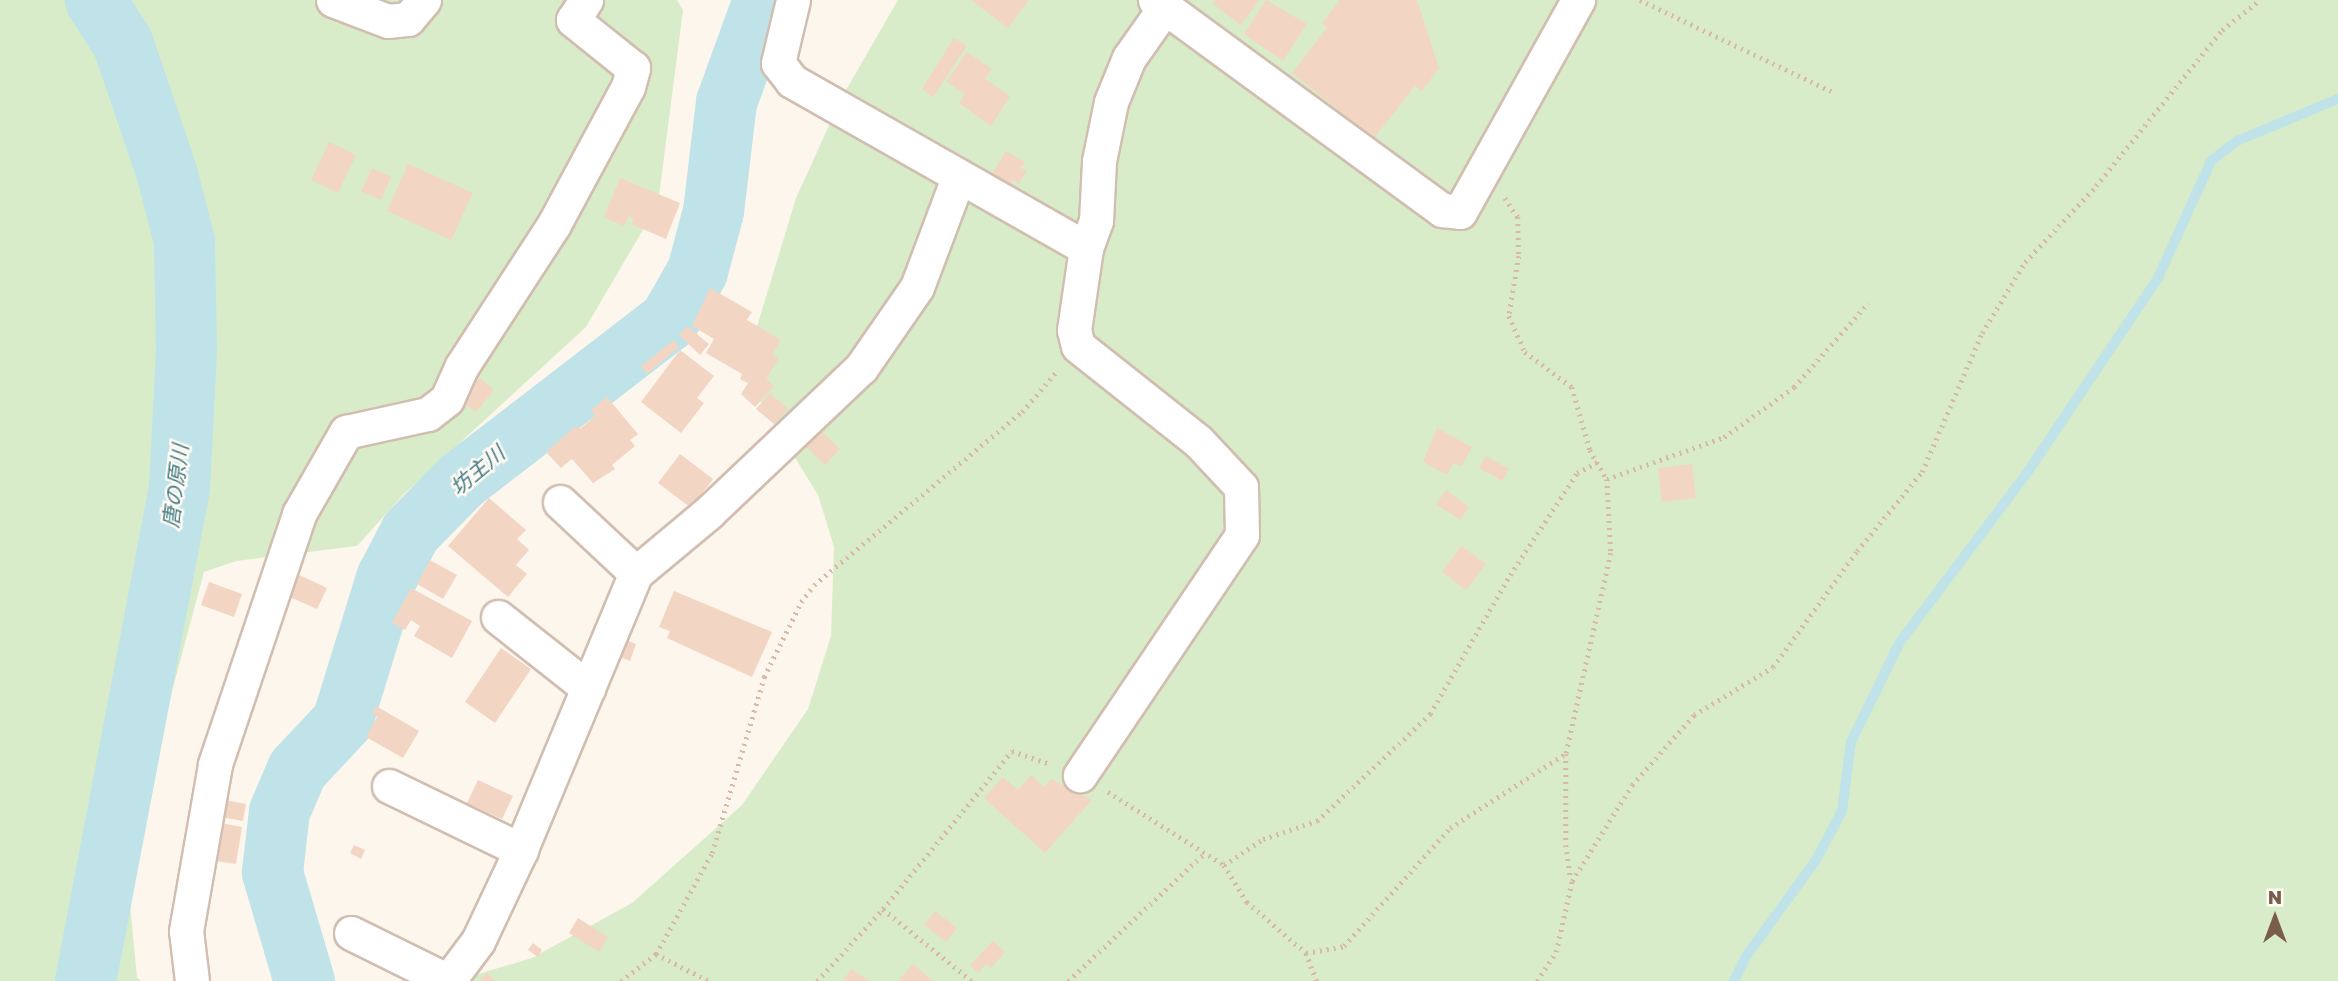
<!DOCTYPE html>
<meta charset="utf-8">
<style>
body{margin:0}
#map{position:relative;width:2338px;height:981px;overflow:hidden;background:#fdf6ec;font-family:"Golos Text","Noto Sans JP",sans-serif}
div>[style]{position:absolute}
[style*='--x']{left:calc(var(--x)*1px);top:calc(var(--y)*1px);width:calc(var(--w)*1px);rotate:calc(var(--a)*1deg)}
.green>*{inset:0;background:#d8ecc9}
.stream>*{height:10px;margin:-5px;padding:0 5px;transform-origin:5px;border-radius:5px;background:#bfe3e8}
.river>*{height:61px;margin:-30.5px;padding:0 30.5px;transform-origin:30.5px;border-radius:30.5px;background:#bfe3e8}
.building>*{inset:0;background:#f3d5c3}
.path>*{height:4.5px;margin-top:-2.25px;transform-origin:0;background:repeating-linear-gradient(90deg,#d9b8a5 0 2px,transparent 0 7px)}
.roads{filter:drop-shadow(2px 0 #d1beb0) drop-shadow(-2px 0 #d1beb0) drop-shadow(0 2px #d1beb0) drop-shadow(0 -2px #d1beb0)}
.minor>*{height:33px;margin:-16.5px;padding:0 16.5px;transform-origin:16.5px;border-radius:16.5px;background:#fff}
span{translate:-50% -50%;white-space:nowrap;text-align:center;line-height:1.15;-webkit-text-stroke:5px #fffaf3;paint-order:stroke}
.water-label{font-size:21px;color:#437c86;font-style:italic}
.north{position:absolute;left:2240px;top:883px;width:70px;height:70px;-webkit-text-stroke:5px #fffaf3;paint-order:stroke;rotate:0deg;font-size:19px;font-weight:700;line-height:28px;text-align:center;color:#7a5c4d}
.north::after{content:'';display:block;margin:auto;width:24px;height:32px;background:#7a5c4d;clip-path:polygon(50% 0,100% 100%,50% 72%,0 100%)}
</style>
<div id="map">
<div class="green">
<div style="clip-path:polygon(0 0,677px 0,683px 10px,658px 204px,586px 327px,403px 495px,357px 546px,236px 561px,204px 572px,126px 863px,137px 978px,142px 981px,0 981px)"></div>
<div style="clip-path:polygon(898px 0,2338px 0,2338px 981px,455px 981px,532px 958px,632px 903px,742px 805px,808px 709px,831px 636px,834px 547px,818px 495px,754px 391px,749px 353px,796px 198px,842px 97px)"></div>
</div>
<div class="stream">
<div style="--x:1734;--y:981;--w:25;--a:-64"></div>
<div style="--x:1745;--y:958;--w:121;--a:-54.1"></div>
<div style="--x:1816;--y:860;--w:55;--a:-62"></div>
<div style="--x:1842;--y:811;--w:70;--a:-82.6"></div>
<div style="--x:1851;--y:742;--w:111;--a:-63.9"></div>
<div style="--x:1900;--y:642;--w:215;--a:-53.1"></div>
<div style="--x:2029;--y:470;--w:231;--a:-56.1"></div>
<div style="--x:2158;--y:278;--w:128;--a:-65.6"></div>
<div style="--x:2211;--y:161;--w:33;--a:-38"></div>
<div style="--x:2237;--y:141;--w:109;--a:-22.6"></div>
</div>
<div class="river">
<div style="--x:85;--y:981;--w:502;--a:-79.21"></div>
<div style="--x:179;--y:488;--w:138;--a:-87.1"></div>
<div style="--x:186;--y:350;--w:109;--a:-91.1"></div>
<div style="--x:184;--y:241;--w:72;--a:-104.4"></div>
<div style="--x:166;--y:171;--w:136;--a:-108.8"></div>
<div style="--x:122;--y:42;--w:50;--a:-122.7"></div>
<div style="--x:304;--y:981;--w:114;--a:-106.4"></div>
<div style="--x:272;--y:872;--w:61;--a:-83.5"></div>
<div style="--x:279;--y:811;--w:46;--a:-66.8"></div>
<div style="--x:297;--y:769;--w:66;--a:-46.8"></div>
<div style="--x:342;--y:721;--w:150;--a:-72.9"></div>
<div style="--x:386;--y:578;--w:52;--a:-62.4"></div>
<div style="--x:410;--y:532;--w:73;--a:-45.6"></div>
<div style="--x:461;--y:480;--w:262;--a:-37.6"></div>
<div style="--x:669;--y:320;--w:56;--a:-60.3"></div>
<div style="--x:697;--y:271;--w:62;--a:-75.1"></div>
<div style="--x:713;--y:211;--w:110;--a:-83.2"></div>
<div style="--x:726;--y:102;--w:109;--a:-70.1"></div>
</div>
<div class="building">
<div style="clip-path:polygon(971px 0,1029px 0,1008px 28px)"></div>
<div style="clip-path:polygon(1216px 0,1260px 0,1241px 25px,1213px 4px)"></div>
<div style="clip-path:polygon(1266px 0,1307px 24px,1283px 61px,1244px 34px)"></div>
<div style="clip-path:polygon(1340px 0,1417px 0,1439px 68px,1422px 91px,1415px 86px,1374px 138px,1292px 73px,1327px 28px,1322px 23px)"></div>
<div style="clip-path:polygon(954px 38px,967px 46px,933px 97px,922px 89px)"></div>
<div style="clip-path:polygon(967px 52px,992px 69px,985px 79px,1010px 96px,991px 126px,959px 103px,965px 94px,946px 82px)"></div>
<div style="clip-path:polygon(329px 142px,356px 155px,338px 193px,311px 180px)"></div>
<div style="clip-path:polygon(1006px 151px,1025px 162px,1021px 168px,1027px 171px,1019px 184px,1013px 180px,1009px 187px,991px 176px)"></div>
<div style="clip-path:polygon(408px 164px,473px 193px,451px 240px,387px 211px)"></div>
<div style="clip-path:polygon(372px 168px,391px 177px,381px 200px,361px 191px)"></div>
<div style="clip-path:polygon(620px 178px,680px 203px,666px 239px,631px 224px,634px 218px,628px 216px,624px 226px,604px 217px)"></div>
<div style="clip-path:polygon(710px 288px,752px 312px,747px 320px,781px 340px,772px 354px,779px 358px,766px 379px,774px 386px,755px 407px,741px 394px,748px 383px,740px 379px,742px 374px,706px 353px,714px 339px,692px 326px)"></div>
<div style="clip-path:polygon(687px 326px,709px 344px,700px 355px,679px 335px)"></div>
<div style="clip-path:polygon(674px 340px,679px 347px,647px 374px,641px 366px)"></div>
<div style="clip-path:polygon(680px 350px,714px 376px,697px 398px,704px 403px,681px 433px,641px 402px)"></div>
<div style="clip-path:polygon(480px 378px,494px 390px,476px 412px,461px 401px)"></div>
<div style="clip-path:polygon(770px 393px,788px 409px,774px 424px,756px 409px)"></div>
<div style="clip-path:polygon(607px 397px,638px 434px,630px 440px,635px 446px,612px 465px,615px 469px,593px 483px,572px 459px,561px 468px,546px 452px,577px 425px,580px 429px,595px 416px,591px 410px)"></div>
<div style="clip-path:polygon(1437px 428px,1472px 447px,1461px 467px,1454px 463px,1447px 475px,1423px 462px)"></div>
<div style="clip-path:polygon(820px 430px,840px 449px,825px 465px,805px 446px)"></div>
<div style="clip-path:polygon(680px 454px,713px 479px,691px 508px,658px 483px)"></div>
<div style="clip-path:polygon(1486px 456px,1509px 469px,1502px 481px,1479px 468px)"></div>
<div style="clip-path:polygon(1692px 464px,1696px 498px,1662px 502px,1658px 468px)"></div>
<div style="clip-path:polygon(1446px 490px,1469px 507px,1460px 520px,1436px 504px)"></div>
<div style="clip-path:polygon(489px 498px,526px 530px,517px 539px,529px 550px,516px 565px,527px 574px,508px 597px,448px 546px)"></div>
<div style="clip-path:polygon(1461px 546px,1486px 564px,1466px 590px,1442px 572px)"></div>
<div style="clip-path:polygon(430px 560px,457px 575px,443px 599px,417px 584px)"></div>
<div style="clip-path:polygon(293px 572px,327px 588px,317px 609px,283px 594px)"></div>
<div style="clip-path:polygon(209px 582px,242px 594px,234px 617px,201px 605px)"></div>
<div style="clip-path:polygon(411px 588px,472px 621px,452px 658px,414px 636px,420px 626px,411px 620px,405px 630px,392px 623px)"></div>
<div style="clip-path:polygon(674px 591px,772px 632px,752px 677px,667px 638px,670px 631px,659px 627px)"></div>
<div style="clip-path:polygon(626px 640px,636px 644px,630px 661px,620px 657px)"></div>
<div style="clip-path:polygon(501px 648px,531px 669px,495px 723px,465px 702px)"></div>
<div style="clip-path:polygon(376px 706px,419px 731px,403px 758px,366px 737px,377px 717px,372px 713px)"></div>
<div style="clip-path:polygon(1031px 775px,1044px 787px,1051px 779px,1092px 800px,1045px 853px,984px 798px,1003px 777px,1018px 790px)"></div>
<div style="clip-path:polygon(478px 780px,513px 796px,502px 819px,467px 803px)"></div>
<div style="clip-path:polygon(219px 799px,246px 804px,243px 821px,216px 816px)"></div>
<div style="clip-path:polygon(215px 822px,242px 827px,236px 864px,209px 860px)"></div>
<div style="clip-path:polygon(354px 845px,365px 850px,361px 859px,350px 853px)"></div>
<div style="clip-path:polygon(935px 911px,957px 928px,946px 942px,924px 925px)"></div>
<div style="clip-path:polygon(578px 918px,608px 937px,599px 952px,569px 933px)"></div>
<div style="clip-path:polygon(993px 941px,1005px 952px,991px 968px,986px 964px,978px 973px,970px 965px)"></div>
<div style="clip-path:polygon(533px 943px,542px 950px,538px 957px,528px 950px)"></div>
<div style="clip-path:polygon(913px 964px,933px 981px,898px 981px)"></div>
<div style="clip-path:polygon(851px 969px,870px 981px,843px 981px)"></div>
<div style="clip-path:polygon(487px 973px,495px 981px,480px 981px)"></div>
</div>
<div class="path">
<div style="--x:1640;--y:0;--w:212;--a:25.5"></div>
<div style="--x:1505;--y:198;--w:23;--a:56"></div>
<div style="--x:1518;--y:217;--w:39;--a:89"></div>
<div style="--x:1519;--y:256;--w:61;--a:99.5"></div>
<div style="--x:1509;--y:316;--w:39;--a:66"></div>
<div style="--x:1525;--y:352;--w:59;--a:36.7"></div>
<div style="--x:1572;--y:387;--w:66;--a:74.1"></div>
<div style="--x:1590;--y:450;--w:34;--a:60"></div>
<div style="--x:1607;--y:479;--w:74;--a:86.9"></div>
<div style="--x:1611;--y:553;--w:206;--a:102.6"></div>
<div style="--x:1566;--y:754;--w:91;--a:90"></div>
<div style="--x:1566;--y:845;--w:34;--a:82"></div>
<div style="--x:1607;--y:479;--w:124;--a:-19.7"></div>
<div style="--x:1724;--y:437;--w:86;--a:-35.5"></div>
<div style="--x:1794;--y:387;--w:112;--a:-48.6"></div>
<div style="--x:1108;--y:792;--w:137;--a:32.2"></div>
<div style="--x:1224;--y:865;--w:44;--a:58.1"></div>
<div style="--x:1247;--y:902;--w:78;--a:40.8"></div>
<div style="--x:1306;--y:953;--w:30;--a:69"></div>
<div style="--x:1224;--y:865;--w:47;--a:-33.7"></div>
<div style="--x:1263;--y:839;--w:57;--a:-18.4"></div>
<div style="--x:1317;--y:821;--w:156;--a:-43.4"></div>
<div style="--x:1430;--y:714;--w:160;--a:-60.1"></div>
<div style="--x:1510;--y:575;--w:122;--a:-56.7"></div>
<div style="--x:1577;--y:473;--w:24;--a:-28"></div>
<div style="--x:883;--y:909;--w:114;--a:39"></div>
<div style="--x:1306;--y:953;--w:39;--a:-10"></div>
<div style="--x:1344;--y:946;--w:159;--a:-48.1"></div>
<div style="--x:1450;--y:828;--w:137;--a:-32.8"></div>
<div style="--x:656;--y:954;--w:115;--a:-61"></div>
<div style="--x:712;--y:853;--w:184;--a:-73.5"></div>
<div style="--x:764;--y:677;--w:84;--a:-63.7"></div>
<div style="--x:801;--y:602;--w:21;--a:-53"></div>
<div style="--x:814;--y:585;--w:271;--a:-39.8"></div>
<div style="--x:1022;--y:412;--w:55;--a:-49.4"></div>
<div style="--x:621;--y:981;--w:44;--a:-37.6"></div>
<div style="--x:656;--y:954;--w:59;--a:27"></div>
<div style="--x:817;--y:981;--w:98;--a:-47.5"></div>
<div style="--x:883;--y:909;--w:204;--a:-50.8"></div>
<div style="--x:1012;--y:751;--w:40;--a:18.9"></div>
<div style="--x:1068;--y:981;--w:187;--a:-43.1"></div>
<div style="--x:1537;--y:981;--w:35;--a:-57"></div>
<div style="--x:1556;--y:952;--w:73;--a:-77.3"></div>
<div style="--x:1572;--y:881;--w:113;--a:-58"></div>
<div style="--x:1632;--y:785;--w:94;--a:-48.5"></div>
<div style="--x:1694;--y:715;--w:92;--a:-31.3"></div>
<div style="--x:1773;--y:667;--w:143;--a:-54.1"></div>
<div style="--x:1857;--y:551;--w:102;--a:-50.6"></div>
<div style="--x:1922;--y:472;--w:151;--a:-66.7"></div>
<div style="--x:1982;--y:333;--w:83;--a:-58.8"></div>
<div style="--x:2025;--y:262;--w:104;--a:-46.9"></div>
<div style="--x:2096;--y:186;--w:201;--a:-51.1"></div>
<div style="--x:2222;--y:30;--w:48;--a:-38.3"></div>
</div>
<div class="roads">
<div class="minor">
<div style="--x:333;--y:0;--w:59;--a:20.9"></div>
<div style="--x:388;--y:21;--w:20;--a:-6"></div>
<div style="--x:408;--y:19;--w:25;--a:-50"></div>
<div style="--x:793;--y:0;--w:65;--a:103.4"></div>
<div style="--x:778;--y:63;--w:23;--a:52"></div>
<div style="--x:792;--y:81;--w:338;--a:29.6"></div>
<div style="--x:1086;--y:248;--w:83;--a:98.3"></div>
<div style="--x:1074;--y:330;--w:16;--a:76"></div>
<div style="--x:1078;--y:346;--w:153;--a:38.4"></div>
<div style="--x:1198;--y:441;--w:63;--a:46.9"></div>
<div style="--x:1241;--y:487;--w:48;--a:88.8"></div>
<div style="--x:1242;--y:535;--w:290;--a:124"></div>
<div style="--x:1155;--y:0;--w:356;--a:36.2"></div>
<div style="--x:1442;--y:210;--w:18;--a:6"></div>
<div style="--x:1460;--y:212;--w:243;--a:-60.9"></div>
<div style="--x:1086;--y:248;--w:29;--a:-70"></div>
<div style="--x:1096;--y:221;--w:60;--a:-87.1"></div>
<div style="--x:1099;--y:161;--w:60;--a:-78.5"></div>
<div style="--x:1111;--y:102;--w:48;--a:-67.8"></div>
<div style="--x:1129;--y:58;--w:62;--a:-54.8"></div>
<div style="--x:560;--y:502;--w:104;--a:43.1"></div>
<div style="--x:498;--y:617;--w:115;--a:38.3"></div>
<div style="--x:389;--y:786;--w:147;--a:25.9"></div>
<div style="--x:351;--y:933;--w:108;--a:26.3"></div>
<div style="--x:192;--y:981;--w:50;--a:-96.8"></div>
<div style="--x:186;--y:931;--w:169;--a:-80.1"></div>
<div style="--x:215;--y:764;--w:264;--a:-71.4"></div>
<div style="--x:299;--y:514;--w:95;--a:-60.2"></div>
<div style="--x:346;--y:432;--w:84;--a:-12.4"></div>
<div style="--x:428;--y:414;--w:24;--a:-38"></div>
<div style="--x:447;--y:399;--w:36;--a:-66"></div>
<div style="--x:462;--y:366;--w:167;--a:-57"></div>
<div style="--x:553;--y:226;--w:158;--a:-61.7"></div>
<div style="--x:628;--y:87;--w:20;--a:-75"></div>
<div style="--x:633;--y:68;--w:77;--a:-141.3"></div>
<div style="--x:573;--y:20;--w:24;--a:-57"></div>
<div style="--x:448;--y:981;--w:50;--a:-53.1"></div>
<div style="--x:478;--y:941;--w:94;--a:-64.8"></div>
<div style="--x:518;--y:856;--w:307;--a:-67.4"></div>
<div style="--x:636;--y:573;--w:94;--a:-39.8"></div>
<div style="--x:708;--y:513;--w:211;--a:-43.5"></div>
<div style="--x:861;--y:368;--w:98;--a:-55.3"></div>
<div style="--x:917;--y:287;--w:116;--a:-69.4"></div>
</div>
</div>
<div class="water-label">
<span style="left:477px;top:470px;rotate:-40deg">坊主川</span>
<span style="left:175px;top:486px;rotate:-83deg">唐の原川</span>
</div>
<div class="north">N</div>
</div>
